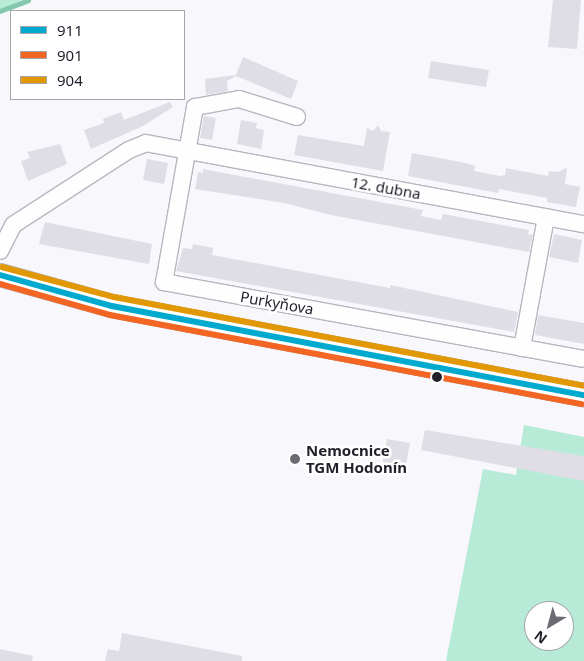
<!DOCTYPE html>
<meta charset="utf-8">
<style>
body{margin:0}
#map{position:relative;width:584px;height:661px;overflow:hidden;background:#f8f7fc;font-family:"Noto Sans",sans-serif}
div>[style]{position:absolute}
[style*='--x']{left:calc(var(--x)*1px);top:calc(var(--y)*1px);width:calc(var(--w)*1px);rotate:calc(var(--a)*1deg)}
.green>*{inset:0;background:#b8ebd7}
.stream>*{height:4.5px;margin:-2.25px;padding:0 2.25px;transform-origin:2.25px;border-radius:2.25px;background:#83c8ae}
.building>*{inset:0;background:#dfdee6}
.roads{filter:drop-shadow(1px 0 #b7b6be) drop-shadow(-1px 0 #b7b6be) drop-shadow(0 1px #b7b6be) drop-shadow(0 -1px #b7b6be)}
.street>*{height:16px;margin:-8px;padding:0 8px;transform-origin:8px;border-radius:8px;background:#fefeff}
.secondary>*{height:22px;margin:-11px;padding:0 11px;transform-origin:11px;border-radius:11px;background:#fefeff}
.bus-1>*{height:6px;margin:-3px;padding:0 3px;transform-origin:3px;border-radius:3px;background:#00a9ce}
.bus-2>*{height:6px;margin:-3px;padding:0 3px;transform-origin:3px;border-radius:3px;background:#f26522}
.bus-3>*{height:6px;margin:-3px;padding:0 3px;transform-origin:3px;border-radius:3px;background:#e29804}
.dots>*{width:14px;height:14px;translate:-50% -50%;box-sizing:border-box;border:2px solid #fff;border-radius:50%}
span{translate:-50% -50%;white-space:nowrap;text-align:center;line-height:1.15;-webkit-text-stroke:5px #fff;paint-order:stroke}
.street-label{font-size:15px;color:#201f2a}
.poi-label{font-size:15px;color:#201f2a;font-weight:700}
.left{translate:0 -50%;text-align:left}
.legend{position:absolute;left:10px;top:10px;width:175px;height:90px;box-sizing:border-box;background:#fff;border:1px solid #a6a5aa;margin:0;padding:6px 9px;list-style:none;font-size:15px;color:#201f2a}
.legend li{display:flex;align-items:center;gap:10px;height:25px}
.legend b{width:25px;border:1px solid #a6a5aa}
.north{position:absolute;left:524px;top:601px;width:50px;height:50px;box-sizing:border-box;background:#fff;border:1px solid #a6a5aa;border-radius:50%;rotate:217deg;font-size:14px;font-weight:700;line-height:20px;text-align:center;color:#201f2a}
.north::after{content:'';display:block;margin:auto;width:18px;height:22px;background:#6c6b74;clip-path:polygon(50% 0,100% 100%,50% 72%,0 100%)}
</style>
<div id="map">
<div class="green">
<div style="clip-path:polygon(0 0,22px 0,0 10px)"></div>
<div style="clip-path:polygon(evenodd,524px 425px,584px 437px,584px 661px,446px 661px,483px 469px,516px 475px,524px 425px,534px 611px,564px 611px,564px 641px,534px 641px,534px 611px)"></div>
</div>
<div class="stream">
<div style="--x:0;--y:11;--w:30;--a:-21"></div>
</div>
<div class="building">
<div style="clip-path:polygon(553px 0,581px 0,577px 49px,548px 47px)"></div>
<div style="clip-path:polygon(243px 57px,298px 81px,291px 99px,236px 76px,227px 81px,228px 91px,206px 95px,205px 79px,236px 75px)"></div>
<div style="clip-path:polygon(431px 61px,489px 70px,486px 87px,428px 78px)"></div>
<div style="clip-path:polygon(170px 102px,173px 107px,143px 126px,91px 149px,84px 130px,104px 123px,103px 119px,121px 112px,124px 120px)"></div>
<div style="clip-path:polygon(204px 116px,216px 118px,212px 140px,200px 138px)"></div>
<div style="clip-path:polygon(241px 120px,257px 123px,256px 128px,264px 130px,261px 149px,237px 144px)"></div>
<div style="clip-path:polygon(378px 125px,381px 131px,390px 132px,383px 171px,294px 155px,298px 135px,364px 146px,367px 128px,373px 131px)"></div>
<div style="clip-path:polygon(60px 144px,67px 164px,28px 181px,21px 161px,30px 158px,27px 152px)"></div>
<div style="clip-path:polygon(412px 153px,466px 163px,475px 166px,474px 171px,500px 176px,505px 175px,506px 168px,548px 176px,549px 171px,559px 172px,567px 167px,565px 184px,580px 187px,576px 207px,547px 202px,547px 198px,499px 189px,498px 193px,408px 176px)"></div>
<div style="clip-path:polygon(147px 159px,168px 163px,164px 184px,143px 180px)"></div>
<div style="clip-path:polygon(203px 169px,423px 210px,421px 216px,441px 220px,443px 214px,529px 230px,528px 234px,533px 235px,529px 252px,331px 215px,284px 203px,195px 189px,198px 172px,203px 173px)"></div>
<div style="clip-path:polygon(45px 222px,152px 244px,149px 264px,39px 244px)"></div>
<div style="clip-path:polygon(554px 234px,582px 240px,578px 263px,549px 257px)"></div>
<div style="clip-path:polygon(193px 244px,213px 248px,212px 255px,390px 288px,390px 285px,518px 312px,514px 332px,176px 271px,183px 248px,192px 249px)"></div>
<div style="clip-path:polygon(538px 315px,584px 323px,584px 344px,535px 335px)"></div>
<div style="clip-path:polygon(425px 430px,584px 456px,584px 481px,421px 450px)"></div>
<div style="clip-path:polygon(387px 439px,410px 443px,405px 470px,382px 466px)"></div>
<div style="clip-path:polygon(122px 633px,242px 656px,242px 661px,105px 661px,108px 649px,119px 651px)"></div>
<div style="clip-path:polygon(0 649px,33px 656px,32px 661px,0 661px)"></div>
</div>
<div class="roads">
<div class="street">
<div style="--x:297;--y:117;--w:61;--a:-162.8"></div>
<div style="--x:239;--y:99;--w:45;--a:169.7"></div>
<div style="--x:195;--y:107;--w:178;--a:100"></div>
<div style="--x:164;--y:282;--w:425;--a:10.4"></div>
<div style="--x:0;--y:251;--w:29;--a:-63"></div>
<div style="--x:13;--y:225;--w:138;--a:-32.9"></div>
<div style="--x:129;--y:150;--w:18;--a:-22"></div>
<div style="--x:146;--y:143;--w:445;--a:10.5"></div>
<div style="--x:522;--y:348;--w:133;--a:-79.6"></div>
</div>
<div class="secondary">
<div style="--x:0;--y:275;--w:116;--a:15.5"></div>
<div style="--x:112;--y:306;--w:480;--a:10.7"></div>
</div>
</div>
<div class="bus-1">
<div style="--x:0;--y:275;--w:116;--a:15.5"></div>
<div style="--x:112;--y:306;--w:480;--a:10.7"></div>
</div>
<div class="bus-2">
<div style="--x:0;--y:284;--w:114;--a:15.7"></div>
<div style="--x:110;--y:315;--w:480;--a:10.7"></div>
</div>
<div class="bus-3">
<div style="--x:2;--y:267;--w:116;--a:15"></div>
<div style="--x:114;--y:297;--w:478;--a:10.7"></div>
</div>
<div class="dots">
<div style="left:437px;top:377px;background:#201f2a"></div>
<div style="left:295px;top:459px;background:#6c6b74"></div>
</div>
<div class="street-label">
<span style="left:386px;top:188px;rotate:10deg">12. dubna</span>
<span style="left:277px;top:303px;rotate:10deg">Purkyňova</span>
</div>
<div class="poi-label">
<span class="left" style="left:306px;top:459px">Nemocnice<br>TGM Hodonín</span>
</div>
<ul class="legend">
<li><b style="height:6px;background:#00a9ce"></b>911</li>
<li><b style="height:6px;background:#f26522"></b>901</li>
<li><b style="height:6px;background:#e29804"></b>904</li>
</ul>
<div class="north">N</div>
</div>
